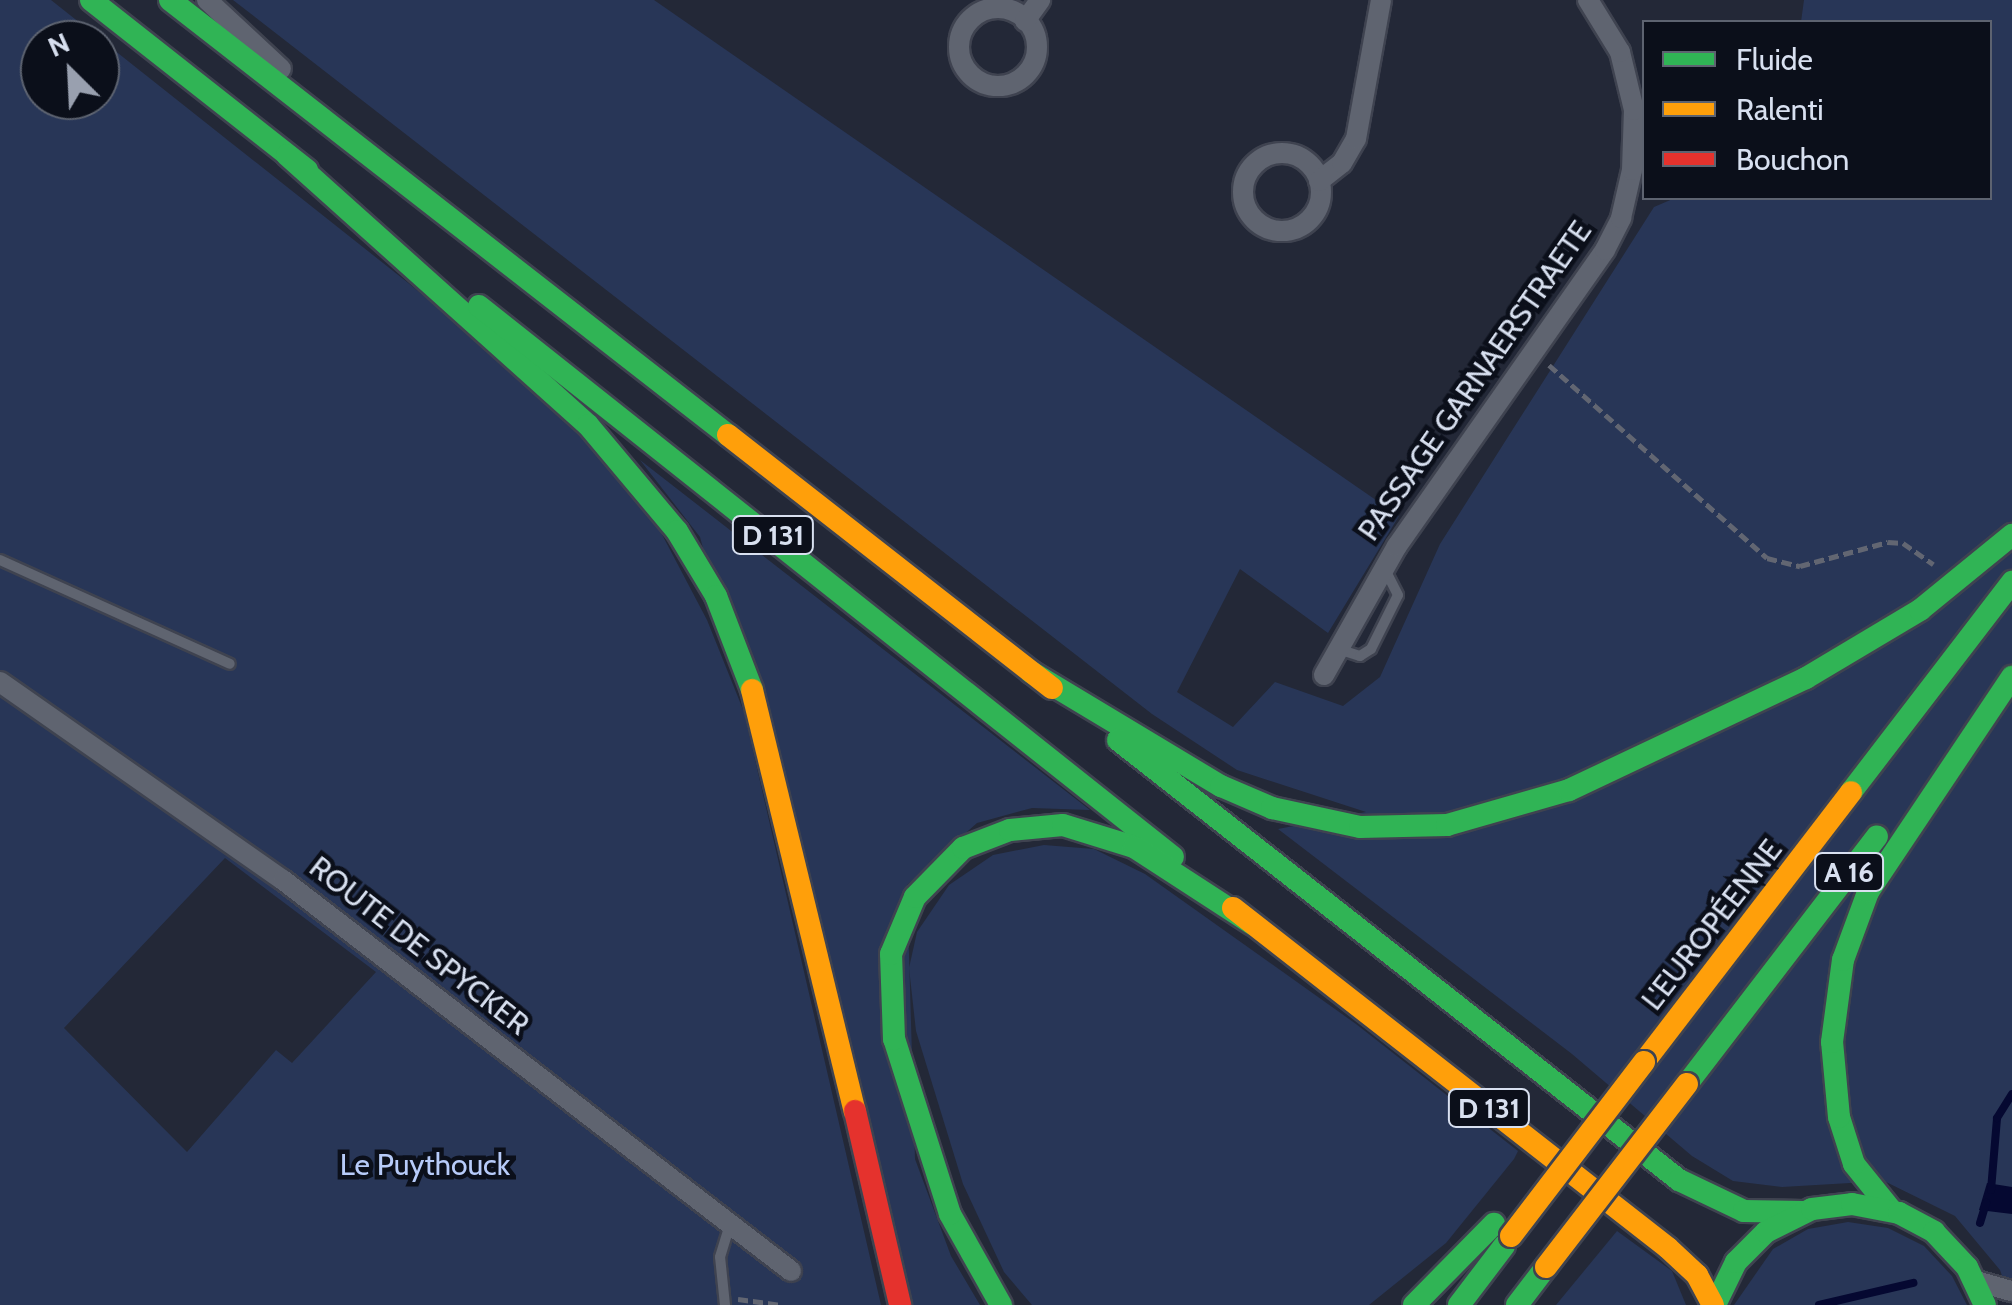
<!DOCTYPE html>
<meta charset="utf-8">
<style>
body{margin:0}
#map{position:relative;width:2012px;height:1305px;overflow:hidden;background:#232837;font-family:Cabin,sans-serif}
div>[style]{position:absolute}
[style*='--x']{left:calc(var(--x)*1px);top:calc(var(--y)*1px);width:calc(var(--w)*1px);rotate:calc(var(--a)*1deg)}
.green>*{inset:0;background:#283657}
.water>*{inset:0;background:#050831}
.stream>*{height:8px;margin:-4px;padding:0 4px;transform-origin:4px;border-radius:4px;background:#050831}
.path>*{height:5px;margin-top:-2.5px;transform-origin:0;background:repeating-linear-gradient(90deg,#626672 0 10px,transparent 0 15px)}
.roads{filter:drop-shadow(2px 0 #3f4350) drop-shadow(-2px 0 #3f4350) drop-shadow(0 2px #3f4350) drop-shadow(0 -2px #3f4350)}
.lane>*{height:10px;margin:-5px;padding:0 5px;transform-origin:5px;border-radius:5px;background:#5f6470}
.street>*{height:20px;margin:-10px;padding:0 10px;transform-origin:10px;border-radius:10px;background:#5f6470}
.street>.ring{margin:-10px;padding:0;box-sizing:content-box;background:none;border:20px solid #5f6470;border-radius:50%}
.fast>*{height:22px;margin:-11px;padding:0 11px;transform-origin:11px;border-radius:11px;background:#30b455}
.slow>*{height:22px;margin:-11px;padding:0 11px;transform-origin:11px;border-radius:11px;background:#ff9f0a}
.jam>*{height:22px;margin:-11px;padding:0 11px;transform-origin:11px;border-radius:11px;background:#e5322d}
.bridges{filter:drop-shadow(2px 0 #3f4350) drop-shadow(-2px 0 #3f4350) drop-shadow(0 2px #3f4350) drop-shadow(0 -2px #3f4350)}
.slow-bridge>*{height:22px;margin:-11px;padding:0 11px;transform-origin:11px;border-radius:11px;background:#ff9f0a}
span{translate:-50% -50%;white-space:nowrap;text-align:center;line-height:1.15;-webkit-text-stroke:9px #0b0f1a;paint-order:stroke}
.shield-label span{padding:2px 8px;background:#0b0f1a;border:2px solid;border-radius:8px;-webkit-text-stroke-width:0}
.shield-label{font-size:28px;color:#d8e0f0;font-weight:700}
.street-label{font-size:30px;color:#d8e0f0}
.park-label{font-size:30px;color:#b7cbf9}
.legend{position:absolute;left:1642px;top:20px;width:350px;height:180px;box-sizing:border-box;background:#0b0f1a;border:2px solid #5d6370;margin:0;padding:12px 18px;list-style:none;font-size:30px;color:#d8e0f0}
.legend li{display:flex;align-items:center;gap:20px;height:50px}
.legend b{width:50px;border:2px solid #5d6370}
.north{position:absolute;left:20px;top:20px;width:100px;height:100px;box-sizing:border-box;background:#0b0f1a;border:2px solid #5d6370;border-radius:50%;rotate:336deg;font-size:28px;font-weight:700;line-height:40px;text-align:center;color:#d8e0f0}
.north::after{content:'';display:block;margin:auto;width:35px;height:45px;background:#99a0af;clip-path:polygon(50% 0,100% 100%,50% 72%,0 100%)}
</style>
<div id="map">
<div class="green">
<div style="clip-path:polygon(evenodd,0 0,51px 0,407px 282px,557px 406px,657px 525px,707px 620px,744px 712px,881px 1305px,0 1305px,0 0,40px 40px,100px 40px,100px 100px,40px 100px,40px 40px,0 0,225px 858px,376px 972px,292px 1063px,276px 1050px,187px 1152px,64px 1028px,225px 858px)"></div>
<div style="clip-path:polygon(233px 0,654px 0,1399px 516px,1328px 633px,1240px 569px,1177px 692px,1233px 727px,1275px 682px,1343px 706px,1380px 677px,1440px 544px,1654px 207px,1675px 198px,1990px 198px,1990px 22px,1801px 22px,1804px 0,2012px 0,2012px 1305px,2000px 1270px,1955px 1216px,1884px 1181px,1782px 1187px,1733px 1181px,1692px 1156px,1572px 1054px,1278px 829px,1366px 812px,1237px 770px,1152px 714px)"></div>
<div style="clip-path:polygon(640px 460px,1090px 810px,1032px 808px,977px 823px,907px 885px,915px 1159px,951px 1256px,980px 1305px,909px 1305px,700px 537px)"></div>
<div style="clip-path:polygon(1044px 845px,1094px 849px,1145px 874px,1356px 1024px,1518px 1151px,1514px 1159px,1446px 1243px,1369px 1305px,1032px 1305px,1004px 1272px,963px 1184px,916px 1031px,909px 968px,917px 932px,949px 885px,993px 855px)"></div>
<div style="clip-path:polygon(1848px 1222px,1888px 1228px,1924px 1246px,1952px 1276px,1967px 1305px,1734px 1305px,1773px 1249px,1808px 1229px)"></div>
<div style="clip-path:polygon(1617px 1231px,1672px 1271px,1686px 1305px,1556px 1305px)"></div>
</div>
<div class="water">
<div style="clip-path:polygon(1987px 1183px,2012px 1187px,2012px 1214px,1979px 1210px)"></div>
</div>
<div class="stream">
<div style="--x:1991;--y:1190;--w:72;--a:-85.2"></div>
<div style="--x:1997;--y:1118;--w:28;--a:-58"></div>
<div style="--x:1980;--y:1223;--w:21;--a:-73"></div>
<div style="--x:1819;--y:1305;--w:97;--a:-13.2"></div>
</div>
<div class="path">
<div style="--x:1549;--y:365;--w:291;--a:41.5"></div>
<div style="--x:1767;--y:558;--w:34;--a:14"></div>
<div style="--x:1800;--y:566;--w:91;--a:-15.3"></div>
<div style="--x:1888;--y:542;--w:15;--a:4"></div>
<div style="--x:1903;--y:543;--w:37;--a:35"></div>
<div style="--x:738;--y:1299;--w:43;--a:7.9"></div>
</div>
<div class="roads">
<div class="lane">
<div style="--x:0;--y:560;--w:252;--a:24.3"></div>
<div style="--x:1338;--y:649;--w:23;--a:18"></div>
<div style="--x:1360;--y:656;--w:13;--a:-32"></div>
<div style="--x:1371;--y:649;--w:60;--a:-63.4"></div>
<div style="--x:1398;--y:595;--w:30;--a:-117"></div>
<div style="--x:725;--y:1305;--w:48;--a:-95.9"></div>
<div style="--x:720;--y:1257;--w:34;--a:-73"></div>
</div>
<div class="street">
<div style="--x:207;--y:0;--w:101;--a:43"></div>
<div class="ring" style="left:959px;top:8px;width:58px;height:58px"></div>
<div style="--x:1025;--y:21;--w:26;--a:-54"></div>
<div class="ring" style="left:1243px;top:153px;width:58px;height:58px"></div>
<div style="--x:1319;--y:181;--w:29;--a:-38"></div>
<div style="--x:1342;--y:163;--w:28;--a:-60"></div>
<div style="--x:1356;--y:139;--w:141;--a:-79.8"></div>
<div style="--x:1324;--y:675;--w:148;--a:-60.5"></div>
<div style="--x:1397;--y:546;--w:362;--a:-54.9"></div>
<div style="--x:1605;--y:250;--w:36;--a:-63"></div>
<div style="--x:1621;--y:218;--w:49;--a:-77.1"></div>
<div style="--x:1632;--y:170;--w:60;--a:-88.1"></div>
<div style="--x:1634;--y:110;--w:60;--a:-103.6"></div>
<div style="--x:1620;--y:52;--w:61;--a:-121.6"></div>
<div style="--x:0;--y:682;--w:345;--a:35"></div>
<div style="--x:283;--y:880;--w:641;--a:37.58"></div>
<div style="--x:1976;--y:1281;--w:37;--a:16"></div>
</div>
<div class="fast">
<div style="--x:91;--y:0;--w:275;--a:38.2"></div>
<div style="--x:170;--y:0;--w:708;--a:37.94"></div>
<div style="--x:287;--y:155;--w:404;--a:41.9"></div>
<div style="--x:588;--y:425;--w:138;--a:50"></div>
<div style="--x:677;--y:531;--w:76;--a:59"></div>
<div style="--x:716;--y:596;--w:101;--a:69"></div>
<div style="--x:479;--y:306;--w:886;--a:38.45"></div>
<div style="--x:1031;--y:672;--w:222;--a:31"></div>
<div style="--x:1221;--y:786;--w:56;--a:23.3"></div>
<div style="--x:1272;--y:808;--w:90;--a:12.2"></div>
<div style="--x:1360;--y:827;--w:87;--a:-1.3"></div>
<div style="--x:1447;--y:825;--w:127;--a:-16"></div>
<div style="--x:1569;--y:790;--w:262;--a:-25.3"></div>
<div style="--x:1806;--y:678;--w:133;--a:-30.8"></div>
<div style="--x:1920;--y:610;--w:119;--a:-39.2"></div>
<div style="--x:1118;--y:740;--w:713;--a:38.11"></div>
<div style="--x:1679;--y:1180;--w:72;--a:25.5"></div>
<div style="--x:1744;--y:1211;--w:60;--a:1"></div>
<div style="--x:1851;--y:792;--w:265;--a:-52.5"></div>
<div style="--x:1687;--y:1084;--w:312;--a:-52.5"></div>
<div style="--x:1891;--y:1210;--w:59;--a:-128.8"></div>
<div style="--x:1854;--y:1164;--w:49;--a:-107.7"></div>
<div style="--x:1839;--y:1117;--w:75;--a:-95.3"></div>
<div style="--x:1832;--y:1042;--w:83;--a:-82.4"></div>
<div style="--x:1843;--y:960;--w:72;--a:-69.8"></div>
<div style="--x:1868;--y:892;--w:259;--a:-56.2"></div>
<div style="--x:1001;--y:1305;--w:104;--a:-119.3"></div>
<div style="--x:950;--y:1214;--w:184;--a:-107.7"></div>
<div style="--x:894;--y:1039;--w:85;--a:-92"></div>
<div style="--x:891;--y:954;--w:62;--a:-67.2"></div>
<div style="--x:915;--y:897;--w:69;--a:-45.6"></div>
<div style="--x:963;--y:848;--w:50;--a:-21"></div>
<div style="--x:1010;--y:830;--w:53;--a:-5.4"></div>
<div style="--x:1063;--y:825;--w:74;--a:17.2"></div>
<div style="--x:1134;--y:847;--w:140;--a:33"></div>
<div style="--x:1414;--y:1305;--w:114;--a:-45.4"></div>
<div style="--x:1459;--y:1305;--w:74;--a:-52.7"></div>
<div style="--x:1517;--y:1305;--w:48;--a:-52.7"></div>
<div style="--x:1715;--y:1305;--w:48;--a:-64"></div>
<div style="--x:1736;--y:1262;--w:42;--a:-45"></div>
<div style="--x:1766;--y:1232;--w:51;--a:-26.6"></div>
<div style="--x:1812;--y:1209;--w:40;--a:-7.1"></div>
<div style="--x:1852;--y:1204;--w:48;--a:10.8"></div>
<div style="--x:1899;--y:1213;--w:40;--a:28"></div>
<div style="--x:1934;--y:1232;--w:48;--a:46.7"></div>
<div style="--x:1967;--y:1267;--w:42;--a:64.7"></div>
</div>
<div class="slow">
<div style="--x:728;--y:435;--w:411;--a:38"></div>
<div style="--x:752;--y:690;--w:433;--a:76.3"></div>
<div style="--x:1233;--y:908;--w:552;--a:38.01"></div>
<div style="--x:1668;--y:1248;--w:40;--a:43"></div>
<div style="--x:1697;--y:1275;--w:34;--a:62"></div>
<div style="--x:1644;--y:1062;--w:340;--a:-52.5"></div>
</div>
<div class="jam">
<div style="--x:855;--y:1111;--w:199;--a:76.9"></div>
</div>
</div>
<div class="bridges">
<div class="slow-bridge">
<div style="--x:1511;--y:1236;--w:219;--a:-52.6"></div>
<div style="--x:1546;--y:1267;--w:231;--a:-52.4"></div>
</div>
</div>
<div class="shield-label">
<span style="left:773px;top:535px">D 131</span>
<span style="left:1849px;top:872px">A 16</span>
<span style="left:1489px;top:1108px">D 131</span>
</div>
<div class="street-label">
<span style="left:1475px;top:381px;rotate:-55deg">PASSAGE GARNAERSTRAETE</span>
<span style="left:1712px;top:925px;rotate:-52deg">L'EUROPÉENNE</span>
<span style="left:419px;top:946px;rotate:38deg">ROUTE DE SPYCKER</span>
</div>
<div class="park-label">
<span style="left:425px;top:1165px">Le Puythouck</span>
</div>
<ul class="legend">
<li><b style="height:12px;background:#30b455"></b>Fluide</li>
<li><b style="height:12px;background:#ff9f0a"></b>Ralenti</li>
<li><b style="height:12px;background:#e5322d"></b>Bouchon</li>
</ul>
<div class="north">N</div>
</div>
